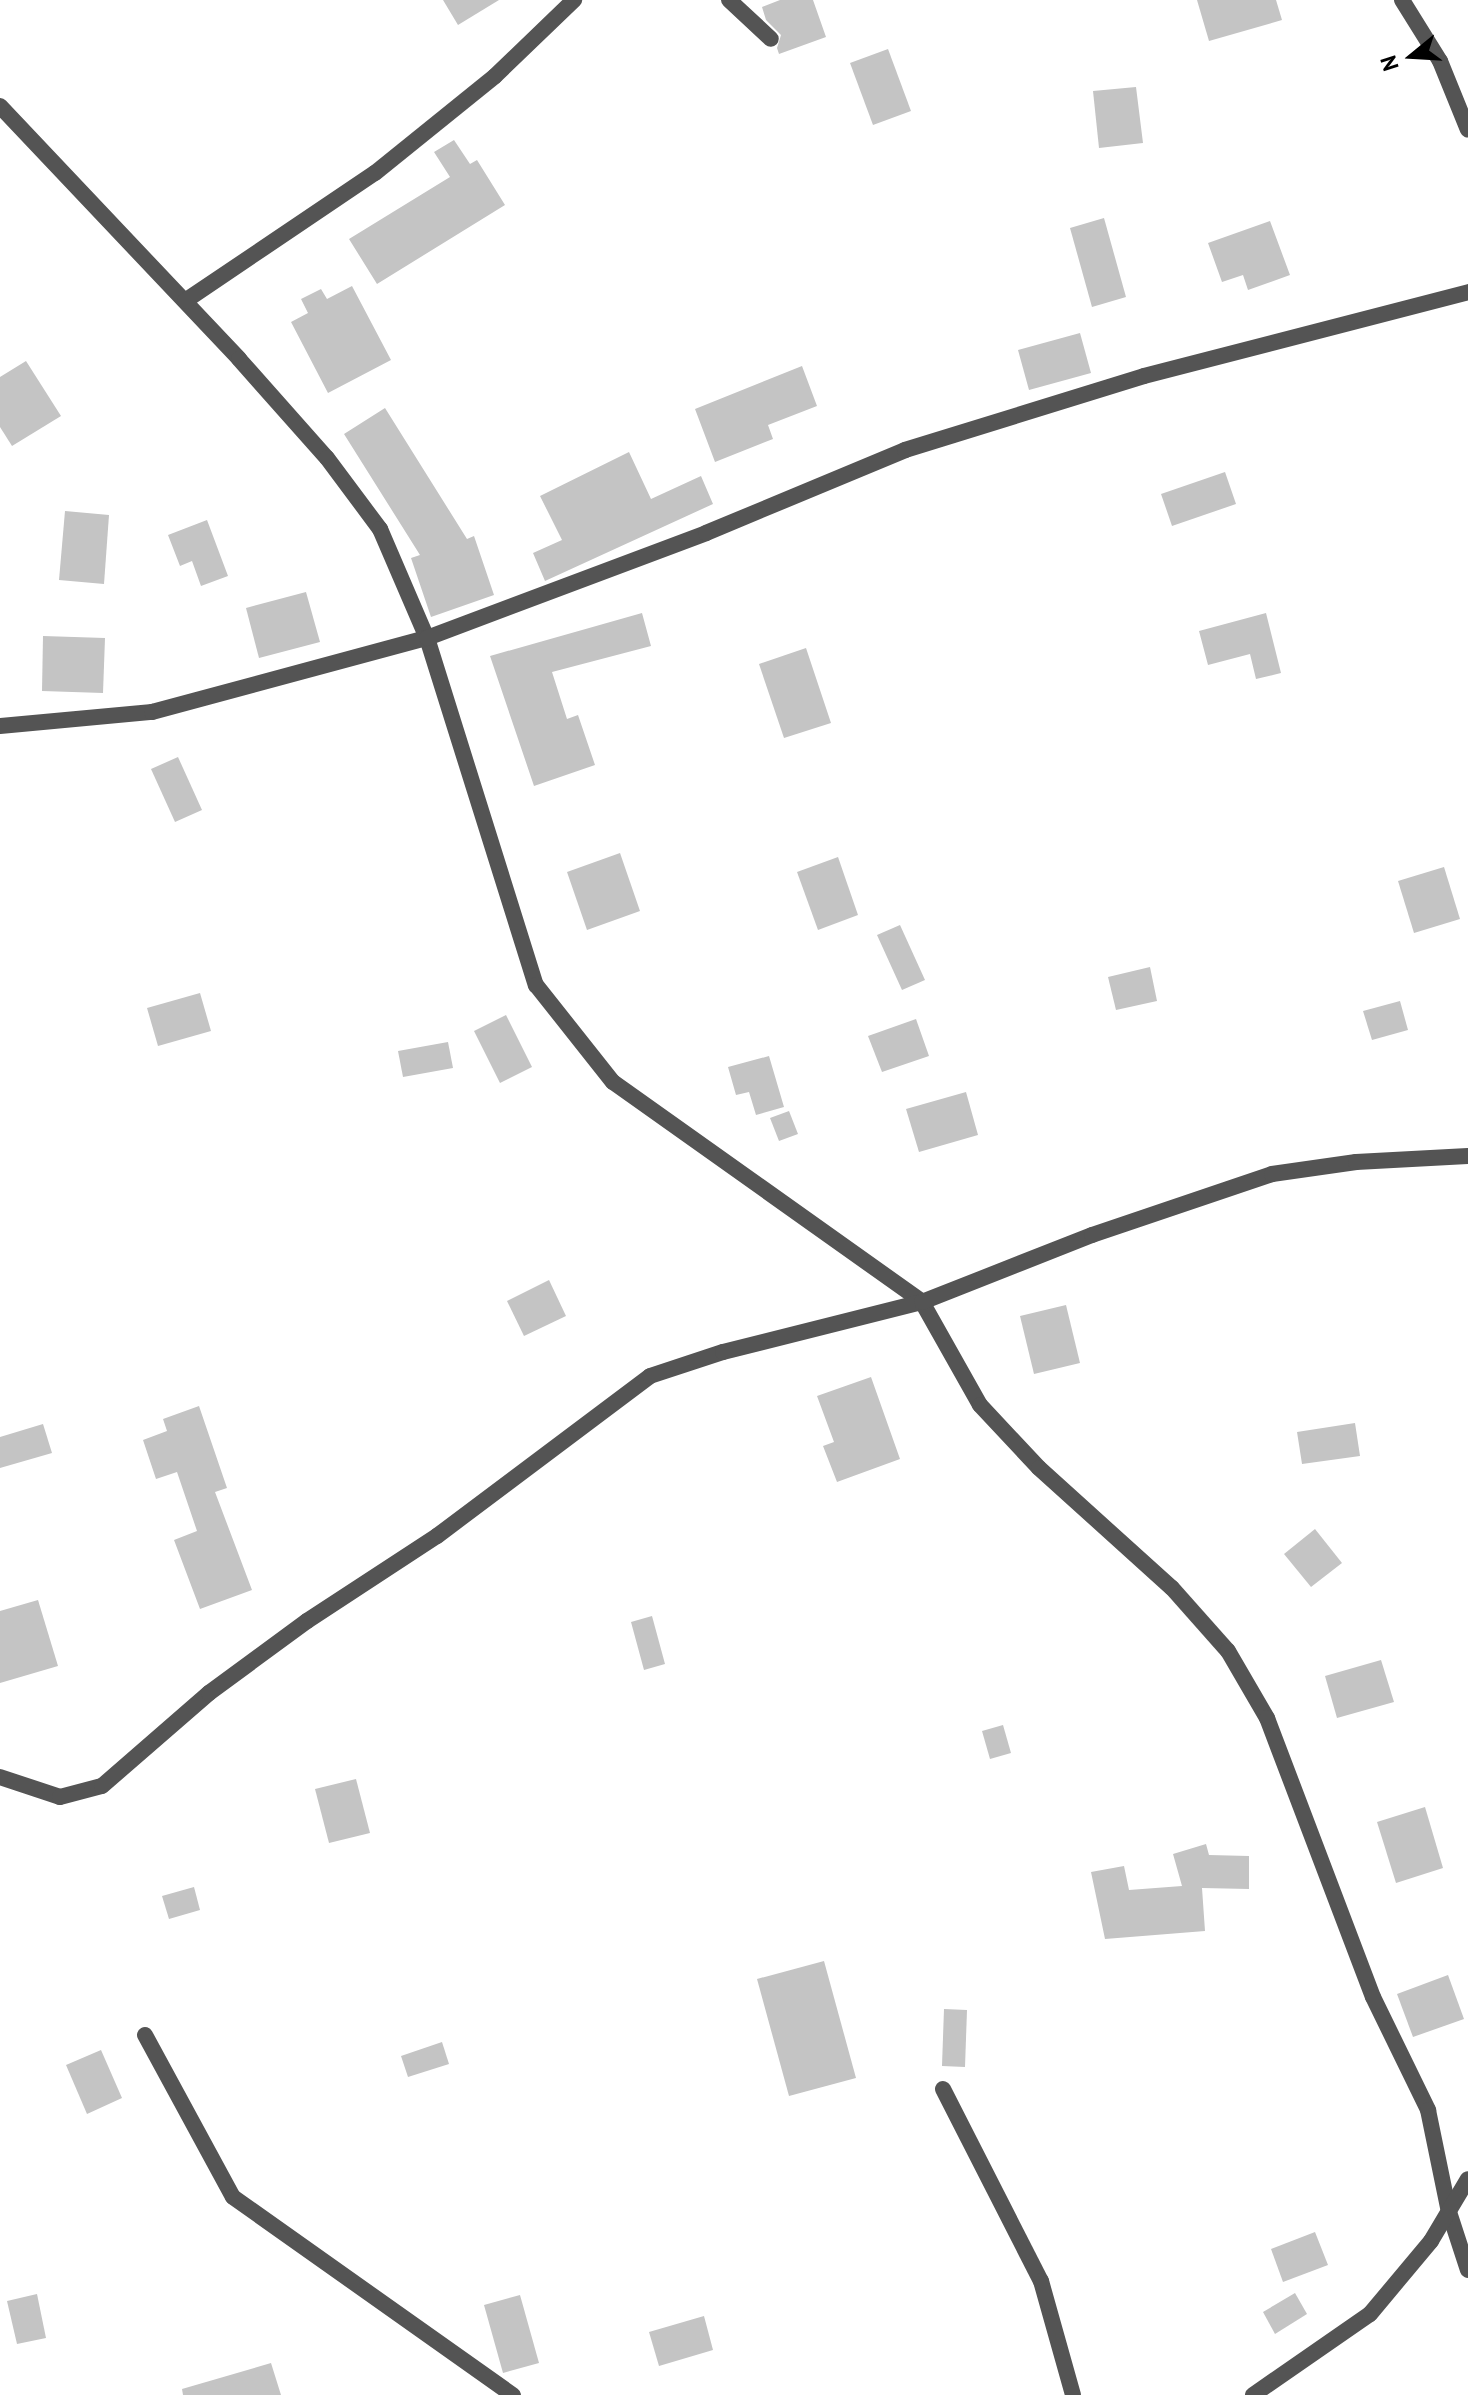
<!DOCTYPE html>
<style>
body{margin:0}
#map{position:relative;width:1468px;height:2395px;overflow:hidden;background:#fff;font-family:"PT Sans",sans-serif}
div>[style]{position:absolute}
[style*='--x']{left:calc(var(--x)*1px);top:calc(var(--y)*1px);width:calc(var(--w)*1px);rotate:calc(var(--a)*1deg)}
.building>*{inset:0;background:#c4c4c4}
.minor>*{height:16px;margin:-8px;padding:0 8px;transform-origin:8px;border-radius:8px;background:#545454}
span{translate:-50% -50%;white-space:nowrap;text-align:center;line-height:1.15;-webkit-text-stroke:7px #fff;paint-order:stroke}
.north{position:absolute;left:1372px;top:16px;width:80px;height:80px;-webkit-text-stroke:6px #fff;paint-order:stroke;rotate:252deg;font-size:22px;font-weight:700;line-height:32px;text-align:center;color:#000}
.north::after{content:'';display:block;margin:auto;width:28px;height:36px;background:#000;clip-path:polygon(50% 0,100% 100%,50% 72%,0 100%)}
</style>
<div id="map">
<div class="building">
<div style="clip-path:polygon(443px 0,499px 0,458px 25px)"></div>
<div style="clip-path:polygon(780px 0,813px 0,826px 37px,779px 54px,777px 48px,781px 35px,766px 20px,762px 7px)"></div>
<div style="clip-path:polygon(1197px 0,1276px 0,1282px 20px,1209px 41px)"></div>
<div style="clip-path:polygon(888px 49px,911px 111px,873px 125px,850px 63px)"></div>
<div style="clip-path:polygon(1136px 87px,1143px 143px,1099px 148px,1093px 91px)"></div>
<div style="clip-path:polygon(454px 140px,470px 164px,477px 160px,505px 205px,377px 284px,349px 239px,450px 177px,434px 152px)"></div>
<div style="clip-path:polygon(1104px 218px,1126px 297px,1092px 307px,1070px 228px)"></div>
<div style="clip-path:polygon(1270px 221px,1290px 275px,1248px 290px,1243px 275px,1222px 282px,1208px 243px)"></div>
<div style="clip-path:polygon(352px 286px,391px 360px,328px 393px,291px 322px,308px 313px,301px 299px,321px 289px,327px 299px)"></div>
<div style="clip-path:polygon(1080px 333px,1091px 373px,1029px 390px,1018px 350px)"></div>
<div style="clip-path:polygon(26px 361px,61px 416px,12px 446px,0 427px,0 377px)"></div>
<div style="clip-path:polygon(802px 366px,817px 406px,768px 425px,773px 439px,715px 462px,695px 409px)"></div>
<div style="clip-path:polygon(385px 408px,467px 539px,474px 536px,494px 595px,431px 617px,411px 558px,420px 555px,344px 434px)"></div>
<div style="clip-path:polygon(629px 452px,651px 499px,701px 476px,713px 504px,545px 581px,533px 553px,562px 540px,540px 496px)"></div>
<div style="clip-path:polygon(1225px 472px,1236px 504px,1172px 526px,1161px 494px)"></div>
<div style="clip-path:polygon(65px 511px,109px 515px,104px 584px,59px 580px)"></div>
<div style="clip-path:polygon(207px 520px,228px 576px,201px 586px,192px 561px,180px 566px,168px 535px)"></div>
<div style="clip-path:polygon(306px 592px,320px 642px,259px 658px,246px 608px)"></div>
<div style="clip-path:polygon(642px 613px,651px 646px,552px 672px,567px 719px,578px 715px,595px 765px,534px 786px,490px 656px)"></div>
<div style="clip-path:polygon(1266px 613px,1281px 673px,1256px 679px,1250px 654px,1208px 665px,1199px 631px)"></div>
<div style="clip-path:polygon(43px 636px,105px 638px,103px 693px,42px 691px)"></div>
<div style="clip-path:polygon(806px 648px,831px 723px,784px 738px,759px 664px)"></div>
<div style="clip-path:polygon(178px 757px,202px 810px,175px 822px,151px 769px)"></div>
<div style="clip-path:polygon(620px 853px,640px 911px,587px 930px,567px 872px)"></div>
<div style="clip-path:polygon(838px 857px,858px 915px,818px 930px,797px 872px)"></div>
<div style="clip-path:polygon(1444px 867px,1460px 919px,1414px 933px,1398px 881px)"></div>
<div style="clip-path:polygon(900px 925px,925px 980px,902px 990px,877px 935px)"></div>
<div style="clip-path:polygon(1150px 967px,1157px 1001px,1116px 1010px,1108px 977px)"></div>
<div style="clip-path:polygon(200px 993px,211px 1031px,158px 1046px,147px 1008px)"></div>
<div style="clip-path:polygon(1400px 1001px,1408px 1030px,1372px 1040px,1363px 1011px)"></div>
<div style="clip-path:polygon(506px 1015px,532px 1067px,500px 1083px,474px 1031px)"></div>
<div style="clip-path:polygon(916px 1019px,929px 1056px,882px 1072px,868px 1036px)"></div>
<div style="clip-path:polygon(448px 1042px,453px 1068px,403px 1077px,398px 1051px)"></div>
<div style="clip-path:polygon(769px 1056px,784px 1107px,756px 1115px,749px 1092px,736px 1095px,728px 1067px)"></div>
<div style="clip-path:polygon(966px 1092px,978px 1135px,919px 1152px,906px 1109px)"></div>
<div style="clip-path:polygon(789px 1111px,798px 1134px,779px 1141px,770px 1118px)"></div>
<div style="clip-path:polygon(549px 1280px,566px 1316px,524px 1336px,507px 1301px)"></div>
<div style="clip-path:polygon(1066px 1305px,1080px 1363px,1034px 1374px,1020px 1316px)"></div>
<div style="clip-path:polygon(871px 1377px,900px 1459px,837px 1482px,823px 1446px,834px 1442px,817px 1396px)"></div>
<div style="clip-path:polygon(199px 1406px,227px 1488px,215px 1492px,252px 1590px,200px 1609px,174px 1540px,197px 1531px,177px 1472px,156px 1479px,143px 1440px,167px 1431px,163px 1419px)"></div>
<div style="clip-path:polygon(1355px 1423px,1360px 1456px,1302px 1464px,1297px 1432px)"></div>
<div style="clip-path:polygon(43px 1424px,52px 1453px,0 1468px,0 1437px)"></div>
<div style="clip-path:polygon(1315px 1529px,1342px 1563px,1311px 1587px,1284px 1554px)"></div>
<div style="clip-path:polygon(38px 1600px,58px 1666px,0 1683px,0 1611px)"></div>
<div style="clip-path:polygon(652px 1616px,665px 1664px,644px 1670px,631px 1622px)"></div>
<div style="clip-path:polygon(1381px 1660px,1394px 1702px,1337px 1718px,1325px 1676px)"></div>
<div style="clip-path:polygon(1003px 1725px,1011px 1753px,990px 1759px,982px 1731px)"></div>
<div style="clip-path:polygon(356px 1779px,370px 1833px,329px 1843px,315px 1789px)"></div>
<div style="clip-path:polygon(1425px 1807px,1443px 1868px,1396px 1883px,1377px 1822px)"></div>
<div style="clip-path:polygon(1206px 1844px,1209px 1855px,1249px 1856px,1249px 1889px,1202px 1888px,1205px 1931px,1105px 1939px,1091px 1872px,1124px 1866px,1129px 1890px,1182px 1886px,1173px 1854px)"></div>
<div style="clip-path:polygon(194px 1887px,200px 1910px,169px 1919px,162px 1896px)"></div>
<div style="clip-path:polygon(824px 1961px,856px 2078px,789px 2096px,757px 1979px)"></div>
<div style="clip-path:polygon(1448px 1975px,1464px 2019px,1413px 2037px,1397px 1994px)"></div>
<div style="clip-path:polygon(944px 2009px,967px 2010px,965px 2067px,942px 2066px)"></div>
<div style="clip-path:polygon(442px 2042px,449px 2064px,408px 2077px,401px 2056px)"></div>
<div style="clip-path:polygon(101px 2050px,122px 2098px,87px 2114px,66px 2065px)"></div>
<div style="clip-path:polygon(1315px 2232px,1328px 2265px,1283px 2282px,1271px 2249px)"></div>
<div style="clip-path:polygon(1295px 2293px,1307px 2314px,1275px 2334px,1263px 2312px)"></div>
<div style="clip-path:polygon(37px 2294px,46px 2338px,17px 2344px,7px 2301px)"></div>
<div style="clip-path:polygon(520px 2295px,539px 2363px,503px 2373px,484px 2305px)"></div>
<div style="clip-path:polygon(704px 2316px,713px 2350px,659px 2366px,649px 2332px)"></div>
<div style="clip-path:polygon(271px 2363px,281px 2395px,183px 2395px,182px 2389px)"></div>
</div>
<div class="minor">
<div style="--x:729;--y:0;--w:57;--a:42.9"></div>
<div style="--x:1402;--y:0;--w:72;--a:58.1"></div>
<div style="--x:1440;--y:61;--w:74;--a:67.9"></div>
<div style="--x:0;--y:106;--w:348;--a:46.6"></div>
<div style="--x:239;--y:359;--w:132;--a:48.4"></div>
<div style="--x:327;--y:458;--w:89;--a:53.3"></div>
<div style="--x:380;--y:529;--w:119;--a:66.7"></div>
<div style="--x:427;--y:638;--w:364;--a:72.6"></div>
<div style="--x:536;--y:985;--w:124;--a:51.6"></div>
<div style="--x:613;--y:1082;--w:379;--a:35.4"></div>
<div style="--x:922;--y:1302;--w:118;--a:60.6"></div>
<div style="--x:980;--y:1405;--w:86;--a:46.9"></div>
<div style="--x:1039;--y:1468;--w:179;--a:42.1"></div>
<div style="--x:1172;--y:1588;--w:84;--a:48.4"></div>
<div style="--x:1228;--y:1651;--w:78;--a:59.8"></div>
<div style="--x:1267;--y:1718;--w:298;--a:69.2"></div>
<div style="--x:1373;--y:1997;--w:126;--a:64"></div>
<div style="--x:1428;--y:2110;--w:104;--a:78.4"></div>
<div style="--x:1449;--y:2212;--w:61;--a:71.9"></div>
<div style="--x:185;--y:301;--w:229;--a:-34"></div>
<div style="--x:375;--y:173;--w:154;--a:-38.9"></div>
<div style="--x:495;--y:76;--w:110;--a:-43.9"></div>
<div style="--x:0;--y:726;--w:153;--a:-5.3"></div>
<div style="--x:152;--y:712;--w:285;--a:-15.1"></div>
<div style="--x:427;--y:638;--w:298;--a:-20.6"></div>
<div style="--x:706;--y:533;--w:216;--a:-22.6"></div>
<div style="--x:905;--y:450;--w:250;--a:-17.2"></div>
<div style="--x:1144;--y:376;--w:335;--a:-14.5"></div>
<div style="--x:0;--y:1777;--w:63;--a:18.4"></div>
<div style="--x:60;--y:1797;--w:43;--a:-14.7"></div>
<div style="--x:102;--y:1786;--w:142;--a:-41"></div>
<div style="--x:209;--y:1693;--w:122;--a:-36.3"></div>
<div style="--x:307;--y:1621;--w:155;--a:-33.2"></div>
<div style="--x:437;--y:1536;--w:266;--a:-36.9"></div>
<div style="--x:650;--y:1376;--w:77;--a:-18.2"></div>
<div style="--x:723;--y:1352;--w:205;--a:-14.1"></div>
<div style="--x:922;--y:1302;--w:183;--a:-21.5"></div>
<div style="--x:1092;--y:1235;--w:190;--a:-18.7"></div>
<div style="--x:1272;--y:1174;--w:85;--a:-8.1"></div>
<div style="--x:1356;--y:1162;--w:112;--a:-3.1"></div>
<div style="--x:145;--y:2035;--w:184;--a:61.5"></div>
<div style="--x:233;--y:2197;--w:343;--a:35.3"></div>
<div style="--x:943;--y:2089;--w:216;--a:63"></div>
<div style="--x:1041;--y:2281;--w:118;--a:74.3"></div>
<div style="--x:1253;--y:2395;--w:142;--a:-34.7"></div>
<div style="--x:1370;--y:2314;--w:95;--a:-50.1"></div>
<div style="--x:1431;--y:2241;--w:72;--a:-59.2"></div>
</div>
<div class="north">N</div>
</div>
